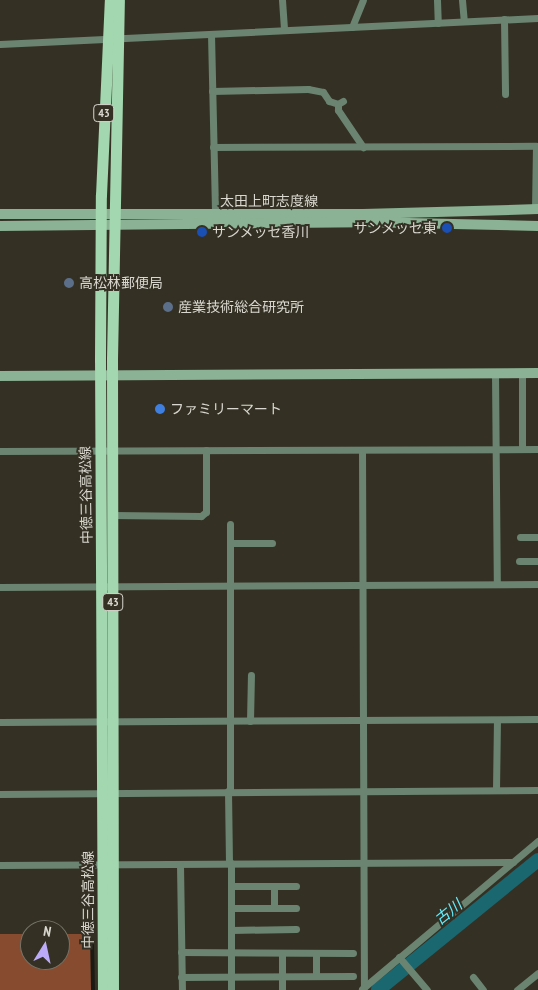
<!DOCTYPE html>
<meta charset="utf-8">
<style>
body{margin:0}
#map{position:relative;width:538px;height:990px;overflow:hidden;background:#343124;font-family:"PT Sans Narrow","Noto Sans JP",sans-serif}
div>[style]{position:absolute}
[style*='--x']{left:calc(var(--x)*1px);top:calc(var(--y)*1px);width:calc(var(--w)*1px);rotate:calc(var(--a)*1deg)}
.shadow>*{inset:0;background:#0007}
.river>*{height:14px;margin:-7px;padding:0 7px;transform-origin:7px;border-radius:7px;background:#1a676f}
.building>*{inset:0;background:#874b30}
.street>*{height:7px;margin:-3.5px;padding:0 3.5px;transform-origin:3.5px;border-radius:3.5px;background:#6b8471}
.secondary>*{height:10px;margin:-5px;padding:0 5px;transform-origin:5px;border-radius:5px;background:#8bb294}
.primary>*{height:11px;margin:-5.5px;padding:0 5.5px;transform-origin:5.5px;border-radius:5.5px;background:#a3d7af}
.dots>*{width:14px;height:14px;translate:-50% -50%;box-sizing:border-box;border:2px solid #343124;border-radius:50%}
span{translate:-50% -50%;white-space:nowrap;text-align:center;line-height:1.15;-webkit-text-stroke:4px #343124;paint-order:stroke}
.shield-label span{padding:1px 4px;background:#343124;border:1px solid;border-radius:4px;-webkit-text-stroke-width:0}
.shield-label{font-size:12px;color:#d9d7cf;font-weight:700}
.street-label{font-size:14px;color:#d9d7cf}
.poi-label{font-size:14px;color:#d9d7cf}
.right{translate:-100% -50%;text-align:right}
.left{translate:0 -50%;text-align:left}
.water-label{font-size:15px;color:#64eefe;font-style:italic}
.north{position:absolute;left:20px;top:920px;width:50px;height:50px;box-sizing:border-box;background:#343124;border:1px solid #767368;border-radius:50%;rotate:10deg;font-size:14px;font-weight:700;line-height:20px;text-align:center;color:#d9d7cf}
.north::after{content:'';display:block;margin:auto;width:18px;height:22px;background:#baaaf7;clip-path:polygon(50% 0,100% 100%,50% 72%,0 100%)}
</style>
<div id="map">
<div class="shadow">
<div style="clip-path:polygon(0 935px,30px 935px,30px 960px,60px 960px,60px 935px,89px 935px,94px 940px,95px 990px,0 990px)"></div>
</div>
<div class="river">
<div style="--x:378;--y:990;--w:206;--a:-39.1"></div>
</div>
<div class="building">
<div style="clip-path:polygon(0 934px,30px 934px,30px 960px,60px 960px,60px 934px,90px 934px,91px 990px,0 990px)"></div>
</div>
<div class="street">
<div style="--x:282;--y:0;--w:30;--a:86"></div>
<div style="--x:437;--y:0;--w:23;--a:88"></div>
<div style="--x:462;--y:0;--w:21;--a:85"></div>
<div style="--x:504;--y:19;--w:75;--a:89.2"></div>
<div style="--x:352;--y:27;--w:29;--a:-68"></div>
<div style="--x:211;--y:34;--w:181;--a:88.7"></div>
<div style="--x:0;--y:44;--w:539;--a:-2.77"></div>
<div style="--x:212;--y:91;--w:96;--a:-1.2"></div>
<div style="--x:308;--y:89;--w:15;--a:11"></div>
<div style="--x:323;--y:92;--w:11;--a:56"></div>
<div style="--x:329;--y:101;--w:9;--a:18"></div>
<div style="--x:343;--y:101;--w:6;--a:149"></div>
<div style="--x:338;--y:104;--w:6;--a:90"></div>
<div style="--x:338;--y:110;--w:45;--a:56"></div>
<div style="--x:213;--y:147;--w:323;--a:-0.2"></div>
<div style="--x:536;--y:146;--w:63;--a:90.9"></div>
<div style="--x:495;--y:373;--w:211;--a:89.5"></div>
<div style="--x:522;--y:449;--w:76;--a:-90"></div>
<div style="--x:362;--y:450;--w:537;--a:89.79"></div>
<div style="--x:0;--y:451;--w:538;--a:-0.21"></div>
<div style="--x:112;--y:515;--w:89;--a:0.6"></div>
<div style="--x:201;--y:516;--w:6;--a:-39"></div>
<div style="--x:206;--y:512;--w:62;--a:-90"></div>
<div style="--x:520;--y:537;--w:18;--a:0"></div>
<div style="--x:230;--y:543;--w:42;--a:0"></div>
<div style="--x:519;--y:561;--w:19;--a:0"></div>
<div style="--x:0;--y:587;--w:538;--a:-0.32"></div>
<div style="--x:250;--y:721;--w:46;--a:-88.8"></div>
<div style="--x:0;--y:722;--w:538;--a:-0.32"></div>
<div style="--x:496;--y:790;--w:70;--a:-89.2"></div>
<div style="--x:228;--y:791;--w:72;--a:89.2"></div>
<div style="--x:230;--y:791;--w:267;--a:-90"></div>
<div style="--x:0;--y:794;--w:538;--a:-0.43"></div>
<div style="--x:231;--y:863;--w:127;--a:90"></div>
<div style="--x:0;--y:865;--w:513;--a:-0.34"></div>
<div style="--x:180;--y:865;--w:125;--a:89.1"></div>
<div style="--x:231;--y:886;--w:65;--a:0"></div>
<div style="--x:274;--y:886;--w:22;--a:90"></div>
<div style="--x:231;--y:908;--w:65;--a:0"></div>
<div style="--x:231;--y:930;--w:65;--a:-0.9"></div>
<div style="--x:181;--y:952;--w:172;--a:0.3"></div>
<div style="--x:399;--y:957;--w:43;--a:49.7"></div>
<div style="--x:316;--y:976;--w:23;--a:-90"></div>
<div style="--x:181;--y:977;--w:172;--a:-0.3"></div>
<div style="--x:473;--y:977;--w:16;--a:52"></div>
<div style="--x:362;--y:989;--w:230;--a:-40.1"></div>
<div style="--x:282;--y:990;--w:37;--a:-90"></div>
<div style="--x:517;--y:990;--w:27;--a:-39"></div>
</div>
<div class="secondary">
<div style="--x:0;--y:214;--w:363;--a:0"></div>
<div style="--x:363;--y:214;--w:175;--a:-1.6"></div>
<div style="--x:0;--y:226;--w:363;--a:-0.6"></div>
<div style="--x:363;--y:222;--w:175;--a:1.3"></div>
<div style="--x:0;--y:376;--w:538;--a:-0.32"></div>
</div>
<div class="primary">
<div style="--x:103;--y:990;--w:630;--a:-90.27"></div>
<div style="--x:100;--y:360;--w:165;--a:-89.7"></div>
<div style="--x:101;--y:195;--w:195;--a:-87.4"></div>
<div style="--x:113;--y:990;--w:631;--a:-90.09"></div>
<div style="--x:112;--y:359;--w:359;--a:-88.9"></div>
</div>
<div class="dots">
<div style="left:447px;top:228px;background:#1a4fb4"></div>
<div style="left:202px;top:232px;background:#1a4fb4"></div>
<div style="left:69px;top:283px;background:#5c6f8a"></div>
<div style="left:168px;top:307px;background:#5c6f8a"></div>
<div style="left:160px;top:409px;background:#3f7fe0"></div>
</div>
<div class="shield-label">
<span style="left:104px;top:113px">43</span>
<span style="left:113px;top:602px">43</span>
</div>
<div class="street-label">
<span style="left:269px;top:201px">太田上町志度線</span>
<span style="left:86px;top:495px;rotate:-91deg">中徳三谷高松線</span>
<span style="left:88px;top:900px;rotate:-90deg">中徳三谷高松線</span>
</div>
<div class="poi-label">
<span class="right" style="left:437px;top:228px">サンメッセ東</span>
<span class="left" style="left:212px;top:232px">サンメッセ香川</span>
<span class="left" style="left:79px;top:283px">高松林郵便局</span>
<span class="left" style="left:178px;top:307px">産業技術総合研究所</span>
<span class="left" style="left:170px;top:409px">ファミリーマート</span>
</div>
<div class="water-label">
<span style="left:448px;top:912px;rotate:-39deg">古川</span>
</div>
<div class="north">N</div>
</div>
